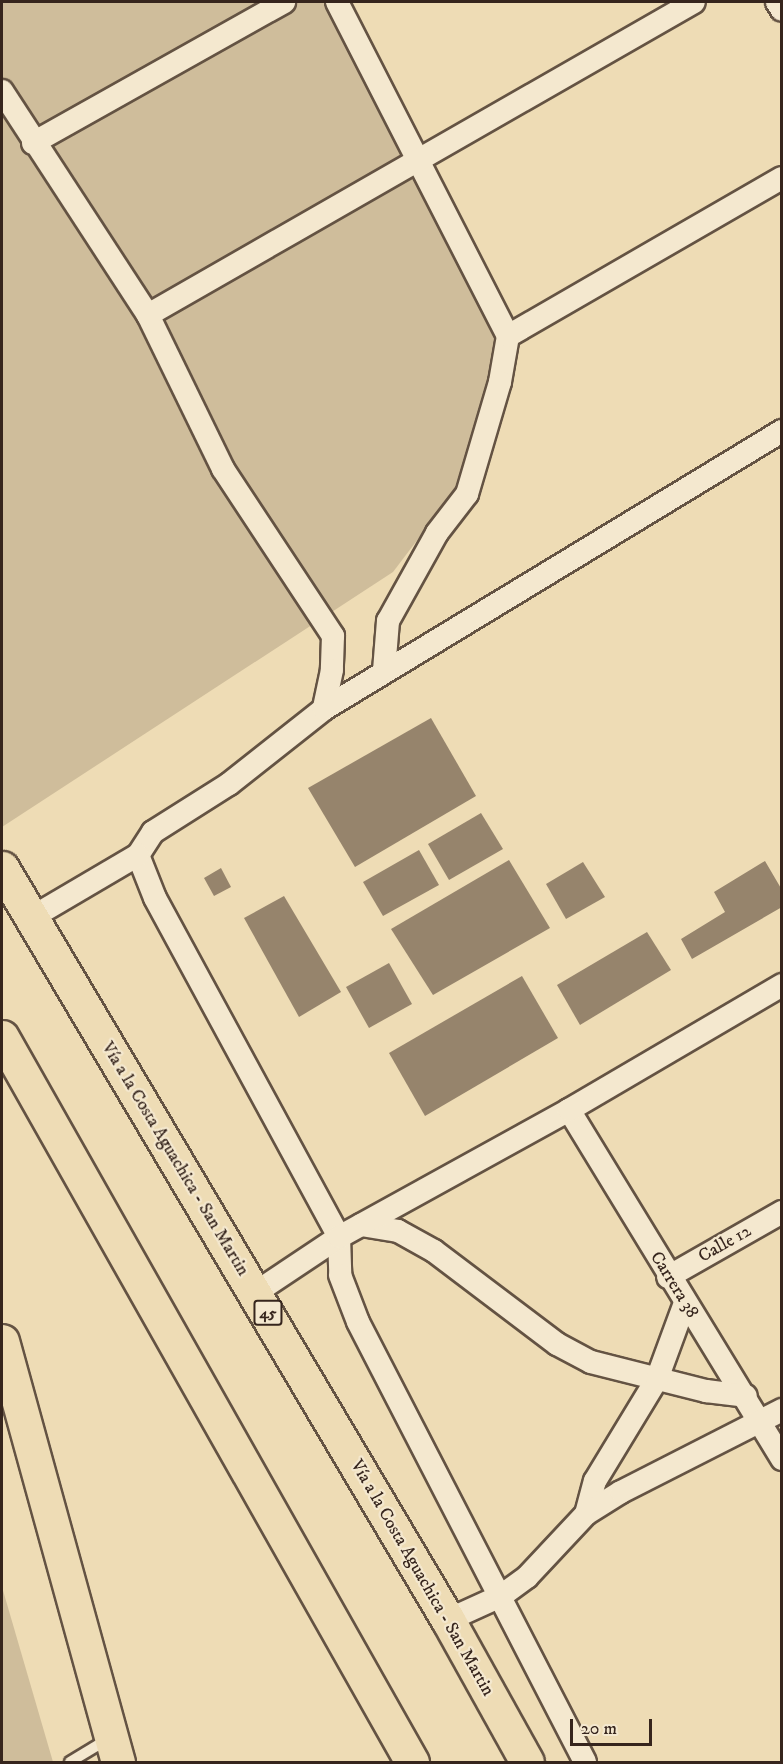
<!DOCTYPE html>
<meta charset="utf-8">
<style>
body{margin:0}
#map{position:relative;width:783px;height:1764px;overflow:hidden;background:#eedcb5;font-family:"IM FELL DW Pica",serif}
div>[style]{position:absolute}
[style*='--x']{left:calc(var(--x)*1px);top:calc(var(--y)*1px);width:calc(var(--w)*1px);rotate:calc(var(--a)*1deg)}
.green>*{inset:0;background:#cfbd9b}
.building>*{inset:0;background:#96846c}
.roads{filter:drop-shadow(2px 0 #645343) drop-shadow(-2px 0 #645343) drop-shadow(0 2px #645343) drop-shadow(0 -2px #645343)}
.service>*{height:10px;margin:-5px;padding:0 5px;transform-origin:5px;border-radius:5px;background:#f4e8cf}
.minor>*{height:22px;margin:-11px;padding:0 11px;transform-origin:11px;border-radius:11px;background:#f4e8cf}
.trunk>*{height:33px;margin:-16.5px;padding:0 16.5px;transform-origin:16.5px;border-radius:16.5px;background:#eedcb5}
span{translate:-50% -50%;white-space:nowrap;text-align:center;line-height:1.15;-webkit-text-stroke:4.5px #f4e8cf;paint-order:stroke}
.shield-label span{padding:2px 4px;background:#f4e8cf;border:2px solid;border-radius:4px;-webkit-text-stroke-width:0}
.shield-label{font-size:16px;color:#36251d;font-weight:700}
.street-label{font-size:18px;color:#36251d}
.frame{position:absolute;inset:0;border:3px solid #36251d;pointer-events:none}
.scale{position:absolute;left:570px;top:1719px;width:82px;height:27px;box-sizing:border-box;border:3px solid #36251d;border-top:0;padding-left:8px;font-size:18px;line-height:21px;white-space:nowrap;color:#36251d;-webkit-text-stroke:4px #f4e8cf;paint-order:stroke}
</style>
<div id="map">
<div class="green">
<div style="clip-path:polygon(2px 2px,328px 2px,495px 339px,489px 388px,453px 493px,393px 572px,2px 827px)"></div>
<div style="clip-path:polygon(2px 1587px,53px 1762px,2px 1762px)"></div>
</div>
<div class="building">
<div style="clip-path:polygon(431px 718px,476px 796px,355px 867px,308px 788px)"></div>
<div style="clip-path:polygon(481px 813px,503px 849px,449px 880px,428px 844px)"></div>
<div style="clip-path:polygon(419px 850px,439px 885px,383px 916px,363px 882px)"></div>
<div style="clip-path:polygon(509px 860px,550px 928px,433px 995px,391px 929px)"></div>
<div style="clip-path:polygon(765px 861px,782px 890px,782px 907px,692px 959px,681px 939px,725px 912px,714px 892px)"></div>
<div style="clip-path:polygon(583px 862px,605px 897px,566px 919px,546px 884px)"></div>
<div style="clip-path:polygon(221px 868px,231px 887px,214px 896px,204px 878px)"></div>
<div style="clip-path:polygon(284px 896px,341px 992px,299px 1017px,244px 918px)"></div>
<div style="clip-path:polygon(647px 932px,671px 970px,580px 1025px,557px 985px)"></div>
<div style="clip-path:polygon(389px 963px,412px 1004px,369px 1028px,346px 987px)"></div>
<div style="clip-path:polygon(522px 976px,558px 1038px,425px 1116px,389px 1053px)"></div>
</div>
<div class="roads">
<div class="service">
<div style="--x:70;--y:1762;--w:44;--a:-31.2"></div>
</div>
<div class="minor">
<div style="--x:337;--y:2;--w:375;--a:62.9"></div>
<div style="--x:508;--y:336;--w:47;--a:99.9"></div>
<div style="--x:500;--y:382;--w:117;--a:106.4"></div>
<div style="--x:467;--y:494;--w:49;--a:127.6"></div>
<div style="--x:437;--y:533;--w:101;--a:119.1"></div>
<div style="--x:388;--y:621;--w:50;--a:94.6"></div>
<div style="--x:777;--y:2;--w:9;--a:58"></div>
<div style="--x:2;--y:91;--w:267;--a:56.9"></div>
<div style="--x:148;--y:315;--w:171;--a:64"></div>
<div style="--x:223;--y:469;--w:200;--a:56.6"></div>
<div style="--x:333;--y:636;--w:34;--a:92"></div>
<div style="--x:332;--y:670;--w:40;--a:102"></div>
<div style="--x:324;--y:709;--w:121;--a:141.7"></div>
<div style="--x:229;--y:784;--w:90;--a:147.7"></div>
<div style="--x:153;--y:832;--w:27;--a:123"></div>
<div style="--x:138;--y:855;--w:46;--a:68.4"></div>
<div style="--x:155;--y:898;--w:386;--a:61.5"></div>
<div style="--x:339;--y:1237;--w:38;--a:88"></div>
<div style="--x:340;--y:1275;--w:50;--a:69"></div>
<div style="--x:358;--y:1322;--w:495;--a:62.7"></div>
<div style="--x:33;--y:143;--w:288;--a:-29.3"></div>
<div style="--x:148;--y:315;--w:629;--a:-29.82"></div>
<div style="--x:508;--y:336;--w:316;--a:-30"></div>
<div style="--x:324;--y:709;--w:536;--a:-31.26"></div>
<div style="--x:31;--y:918;--w:124;--a:-30.5"></div>
<div style="--x:569;--y:1110;--w:409;--a:58.6"></div>
<div style="--x:361;--y:1225;--w:37;--a:9"></div>
<div style="--x:398;--y:1231;--w:41;--a:29.1"></div>
<div style="--x:434;--y:1251;--w:154;--a:37.1"></div>
<div style="--x:557;--y:1344;--w:38;--a:28"></div>
<div style="--x:591;--y:1362;--w:119;--a:14.2"></div>
<div style="--x:706;--y:1391;--w:40;--a:7.1"></div>
<div style="--x:668;--y:1277;--w:131;--a:-29.7"></div>
<div style="--x:255;--y:1293;--w:101;--a:-33.7"></div>
<div style="--x:339;--y:1237;--w:263;--a:-28.9"></div>
<div style="--x:569;--y:1110;--w:247;--a:-30.4"></div>
<div style="--x:586;--y:1514;--w:34;--a:-75"></div>
<div style="--x:595;--y:1481;--w:119;--a:-58.7"></div>
<div style="--x:657;--y:1379;--w:81;--a:-69.8"></div>
<div style="--x:448;--y:1620;--w:58;--a:-24.4"></div>
<div style="--x:501;--y:1596;--w:32;--a:-36"></div>
<div style="--x:527;--y:1577;--w:86;--a:-46.9"></div>
<div style="--x:586;--y:1514;--w:41;--a:-32.2"></div>
<div style="--x:621;--y:1492;--w:181;--a:-27"></div>
</div>
<div class="trunk">
<div style="--x:2;--y:868;--w:874;--a:59.33"></div>
<div style="--x:448;--y:1620;--w:162;--a:60.9"></div>
<div style="--x:2;--y:1037;--w:833;--a:60.51"></div>
<div style="--x:2;--y:1341;--w:437;--a:74.6"></div>
</div>
</div>
<div class="shield-label">
<span style="left:268px;top:1313px">45</span>
</div>
<div class="street-label">
<span style="left:175px;top:1159px;rotate:59deg">Vía a la Costa Aguachica - San Martin</span>
<span style="left:725px;top:1244px;rotate:-30deg">Calle 12</span>
<span style="left:674px;top:1285px;rotate:58deg">Carrera 38</span>
<span style="left:422px;top:1578px;rotate:60deg">Vía a la Costa Aguachica - San Martin</span>
</div>
<div class="frame"></div>
<div class="scale">20 m</div>
</div>
